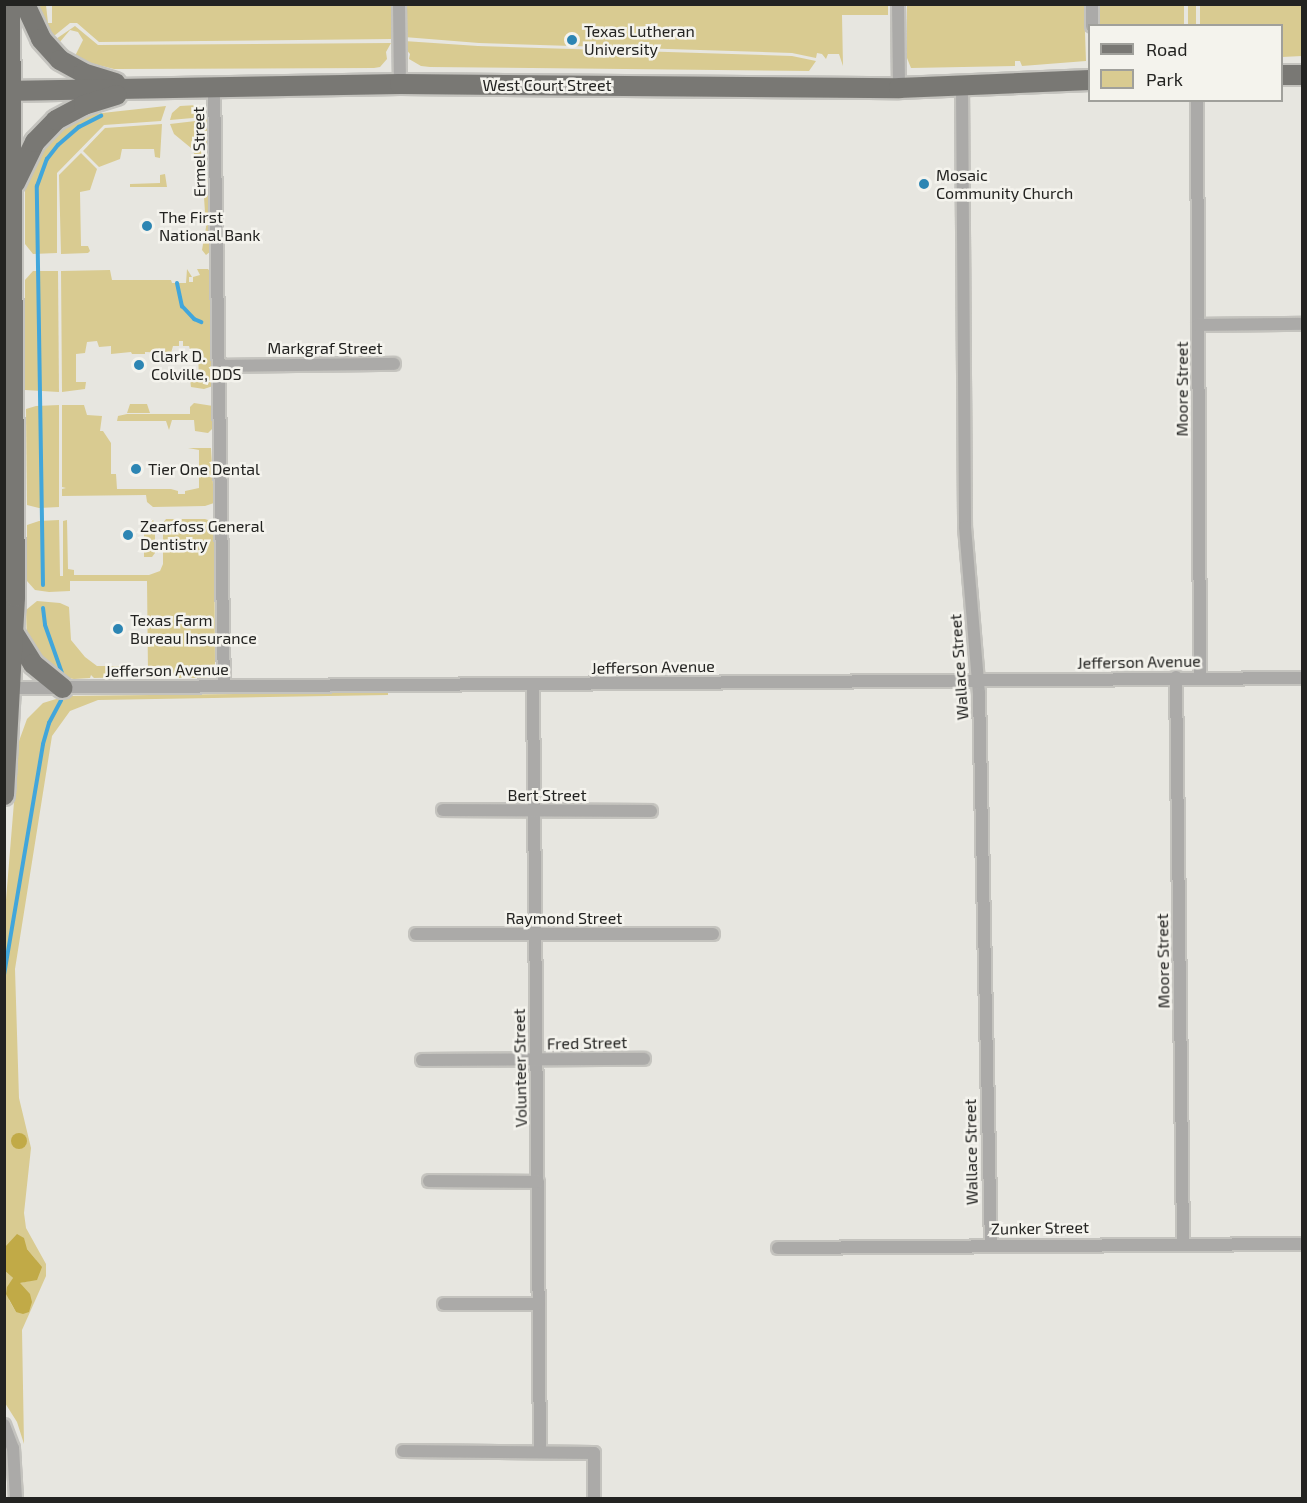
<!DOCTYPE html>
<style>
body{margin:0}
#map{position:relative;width:1307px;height:1503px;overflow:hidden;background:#e7e6e0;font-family:"Exo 2",sans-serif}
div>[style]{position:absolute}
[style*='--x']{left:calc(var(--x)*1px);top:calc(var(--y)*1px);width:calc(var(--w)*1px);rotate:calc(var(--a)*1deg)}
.green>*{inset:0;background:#d9cb91}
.forest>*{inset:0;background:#c1aa47}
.round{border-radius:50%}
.stream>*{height:4px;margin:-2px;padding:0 2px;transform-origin:2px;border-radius:2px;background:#41a6db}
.roads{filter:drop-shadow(2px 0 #c4c3be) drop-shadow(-2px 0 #c4c3be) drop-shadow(0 2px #c4c3be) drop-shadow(0 -2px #c4c3be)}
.street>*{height:12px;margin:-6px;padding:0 6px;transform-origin:6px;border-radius:6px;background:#abaaa8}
.primary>*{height:20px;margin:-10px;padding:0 10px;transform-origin:10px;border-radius:10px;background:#797874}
.dots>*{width:16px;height:16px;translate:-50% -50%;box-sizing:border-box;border:3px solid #f4f3ed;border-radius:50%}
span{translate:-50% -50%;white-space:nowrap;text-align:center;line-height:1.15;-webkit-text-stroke:5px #f4f3ed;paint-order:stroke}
.poi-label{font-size:16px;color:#232321}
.left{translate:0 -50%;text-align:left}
.street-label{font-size:16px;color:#232321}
.frame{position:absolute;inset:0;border:6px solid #232321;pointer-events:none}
.legend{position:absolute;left:1088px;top:24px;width:195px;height:78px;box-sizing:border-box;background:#f4f3ed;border:2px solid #a0a09b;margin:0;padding:8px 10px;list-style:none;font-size:18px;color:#232321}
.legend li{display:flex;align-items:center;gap:12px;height:30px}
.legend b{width:30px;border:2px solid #a0a09b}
</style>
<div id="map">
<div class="green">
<div style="clip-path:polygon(33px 5px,46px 5px,48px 23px,52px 23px,52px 5px,392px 5px,392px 24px,391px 39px,99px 42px,77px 23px,70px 23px,54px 36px,50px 36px)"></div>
<div style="clip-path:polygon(405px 5px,888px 5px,888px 15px,842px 15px,843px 66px,839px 54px,828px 54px,826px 59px,822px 54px,817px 53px,816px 58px,792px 53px,479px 43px,404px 37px)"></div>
<div style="clip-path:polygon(907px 5px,1084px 5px,1086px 61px,1022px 66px,1020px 61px,1015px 61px,1015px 66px,911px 68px,907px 58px)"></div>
<div style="clip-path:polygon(1099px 5px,1184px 5px,1184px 25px,1100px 25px)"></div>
<div style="clip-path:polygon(1188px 5px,1196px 5px,1196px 25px,1188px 25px)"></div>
<div style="clip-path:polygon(1200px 5px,1302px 5px,1302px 56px,1282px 57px,1282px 26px,1200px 25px)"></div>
<div style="clip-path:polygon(evenodd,75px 26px,98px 45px,391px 43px,386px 52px,387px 59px,380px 67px,374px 68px,114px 69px,74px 59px,56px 43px,56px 39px,75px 26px,70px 30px,78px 32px,83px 40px,75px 56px,59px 43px,70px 30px)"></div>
<div style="clip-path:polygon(404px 41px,478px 46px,792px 56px,816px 61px,809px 71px,430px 67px,421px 66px,409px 59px,410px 54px,405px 48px)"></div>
<div style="clip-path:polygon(198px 105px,206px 111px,208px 117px,211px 251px,206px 255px,202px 250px,206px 227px,202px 168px,191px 148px,174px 134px,170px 124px,204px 120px,204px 117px,170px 120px,172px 113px,180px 106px)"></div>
<div style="clip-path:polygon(166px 106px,161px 121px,104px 125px,57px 173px,57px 253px,33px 254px,25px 244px,25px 187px,48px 135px,84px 115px)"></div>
<div style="clip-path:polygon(162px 124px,160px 158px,155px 157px,154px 149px,122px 149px,120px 159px,99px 167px,83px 151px,105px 128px)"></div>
<div style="clip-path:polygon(81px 153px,97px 169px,90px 190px,80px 192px,81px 246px,88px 246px,90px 251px,88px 253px,61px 254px,59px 175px)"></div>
<div style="clip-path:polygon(165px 174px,167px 187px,130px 187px,130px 184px,160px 183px,160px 175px)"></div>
<div style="clip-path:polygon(187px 269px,192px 277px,189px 277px,189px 282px,193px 282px,193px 277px,200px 275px,197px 269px,208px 269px,212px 274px,213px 386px,204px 389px,191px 387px,190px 379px,199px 379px,198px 353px,191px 353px,189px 346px,183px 346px,183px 341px,179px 341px,179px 346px,173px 346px,171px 353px,145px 352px,145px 354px,132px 354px,131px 352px,111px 354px,111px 346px,99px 347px,97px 341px,87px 342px,85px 353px,76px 354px,76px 382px,86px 382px,85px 389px,62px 392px,61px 271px,110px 270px,112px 280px,171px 280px,172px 283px,186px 283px)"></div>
<div style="clip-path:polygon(33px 271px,58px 271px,59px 392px,25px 390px,25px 280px)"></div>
<div style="clip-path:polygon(194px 403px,213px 406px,214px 427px,208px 433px,195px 431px,194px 420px,172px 420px,169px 430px,166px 421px,117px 421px,118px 416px,127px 414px,190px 414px,190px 407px)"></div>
<div style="clip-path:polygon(130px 404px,147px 404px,150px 413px,127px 413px)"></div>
<div style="clip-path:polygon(59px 405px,59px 507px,39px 508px,27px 505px,26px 409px,36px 406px)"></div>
<div style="clip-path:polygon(62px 405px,84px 405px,87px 415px,102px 416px,100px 431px,103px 431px,111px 443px,111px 474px,116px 474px,117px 489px,171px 489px,178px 491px,178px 494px,185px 494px,185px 491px,199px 488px,199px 450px,188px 448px,211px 448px,214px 503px,205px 506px,153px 507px,147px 502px,146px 495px,62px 496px,62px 489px,66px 488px,62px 487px)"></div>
<div style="clip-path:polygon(144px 519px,153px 520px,155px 524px,155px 553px,152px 557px,144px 557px)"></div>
<div style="clip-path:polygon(166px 519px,205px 519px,214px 522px,215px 666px,213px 674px,207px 678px,153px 678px,148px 674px,147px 581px,70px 581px,70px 591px,49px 592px,35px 590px,27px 581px,27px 525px,39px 521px,59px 520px,60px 576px,63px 576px,63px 521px,67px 520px,68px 569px,74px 570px,74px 575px,149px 575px,160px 571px,163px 564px,163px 523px)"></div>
<div style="clip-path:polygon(37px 601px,60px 603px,69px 607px,71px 640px,85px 657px,97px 666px,129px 666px,133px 670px,131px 677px,94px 678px,91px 675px,90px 678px,74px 679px,60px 677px,49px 671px,27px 641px,26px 610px)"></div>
<div style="clip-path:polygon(388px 692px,388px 695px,98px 700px,70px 711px,52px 736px,15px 969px,19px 1098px,31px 1148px,24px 1213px,26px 1228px,46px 1264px,46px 1276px,22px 1330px,24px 1444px,17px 1422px,5px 1403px,5px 1271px,13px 1278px,9px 1300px,16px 1312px,20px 1283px,29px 1281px,36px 1260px,27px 1249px,5px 1269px,5px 912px,19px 741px,27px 719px,43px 703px,66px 696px)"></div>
</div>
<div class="forest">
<div class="round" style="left:11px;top:1133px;width:16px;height:16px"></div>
<div style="clip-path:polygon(17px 1234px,24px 1238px,27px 1249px,42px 1267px,37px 1280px,20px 1283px,30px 1294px,32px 1302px,29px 1312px,23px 1314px,16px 1312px,6px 1294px,7px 1287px,13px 1278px,5px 1271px,5px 1247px)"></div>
</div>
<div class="stream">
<div style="--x:177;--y:283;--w:24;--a:78"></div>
<div style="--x:182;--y:306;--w:18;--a:47"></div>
<div style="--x:194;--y:319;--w:8;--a:23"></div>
<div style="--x:43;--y:585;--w:399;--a:-90.9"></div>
<div style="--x:37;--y:186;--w:29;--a:-70"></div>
<div style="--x:47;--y:159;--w:18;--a:-52"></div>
<div style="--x:58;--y:145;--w:28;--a:-41"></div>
<div style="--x:79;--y:127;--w:25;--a:-27"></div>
<div style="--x:43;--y:608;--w:17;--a:83"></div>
<div style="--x:45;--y:625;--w:51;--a:70.5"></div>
<div style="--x:4;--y:975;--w:234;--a:-80.4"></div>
<div style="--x:43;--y:744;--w:22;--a:-74"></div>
<div style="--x:49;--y:723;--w:26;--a:-62"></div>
</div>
<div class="roads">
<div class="street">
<div style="--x:399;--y:4;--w:80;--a:89.3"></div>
<div style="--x:898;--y:4;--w:84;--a:89.3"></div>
<div style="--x:1092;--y:4;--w:22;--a:90"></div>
<div style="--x:214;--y:86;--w:600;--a:89.05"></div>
<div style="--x:962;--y:87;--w:440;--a:89.6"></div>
<div style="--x:965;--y:527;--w:167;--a:85.2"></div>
<div style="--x:979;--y:693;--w:553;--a:88.76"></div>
<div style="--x:1197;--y:100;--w:577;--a:89.7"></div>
<div style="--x:1198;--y:325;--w:104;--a:-0.6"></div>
<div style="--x:219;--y:366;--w:175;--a:-0.7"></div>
<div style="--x:1176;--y:677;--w:568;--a:89.29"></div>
<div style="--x:533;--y:684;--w:768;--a:89.48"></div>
<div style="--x:6;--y:688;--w:1296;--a:-0.44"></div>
<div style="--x:443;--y:810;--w:208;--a:0.3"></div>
<div style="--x:416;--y:934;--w:297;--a:0"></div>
<div style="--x:422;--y:1060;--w:222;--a:-0.3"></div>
<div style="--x:429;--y:1181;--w:109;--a:0.5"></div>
<div style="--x:778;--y:1248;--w:524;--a:-0.44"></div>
<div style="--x:444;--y:1304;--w:95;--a:0"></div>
<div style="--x:4;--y:1425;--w:25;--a:69"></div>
<div style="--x:13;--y:1448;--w:50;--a:86.6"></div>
<div style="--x:403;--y:1451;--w:191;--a:0.6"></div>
<div style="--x:594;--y:1453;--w:45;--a:90"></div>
</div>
<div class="primary">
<div style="--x:25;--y:4;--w:38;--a:65"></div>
<div style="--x:41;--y:39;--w:28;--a:48"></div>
<div style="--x:60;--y:60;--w:26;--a:29"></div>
<div style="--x:83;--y:73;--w:34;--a:17"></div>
<div style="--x:1282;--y:75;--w:20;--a:0"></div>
<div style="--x:4;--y:91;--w:396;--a:-1"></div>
<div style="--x:400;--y:84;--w:499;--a:0.5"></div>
<div style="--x:899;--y:88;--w:191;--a:-2.4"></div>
<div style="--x:15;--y:183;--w:46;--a:-64"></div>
<div style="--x:35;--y:142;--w:30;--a:-46"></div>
<div style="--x:56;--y:120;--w:32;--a:-28"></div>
<div style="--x:84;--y:105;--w:34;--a:-17"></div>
<div style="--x:15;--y:635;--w:34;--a:58"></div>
<div style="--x:33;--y:664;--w:38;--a:39"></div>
<div style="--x:4;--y:795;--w:198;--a:-86.8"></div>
<div style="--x:15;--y:597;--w:593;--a:-90.48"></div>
</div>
</div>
<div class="dots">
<div style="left:572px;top:40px;background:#2c85b3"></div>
<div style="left:924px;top:184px;background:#2c85b3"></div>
<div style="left:147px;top:226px;background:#2c85b3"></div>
<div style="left:139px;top:365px;background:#2c85b3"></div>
<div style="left:136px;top:469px;background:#2c85b3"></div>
<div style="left:128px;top:535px;background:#2c85b3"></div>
<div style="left:118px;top:629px;background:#2c85b3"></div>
</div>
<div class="poi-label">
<span class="left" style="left:584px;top:40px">Texas Lutheran<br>University</span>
<span class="left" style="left:936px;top:184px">Mosaic<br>Community Church</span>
<span class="left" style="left:159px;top:226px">The First<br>National Bank</span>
<span class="left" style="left:151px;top:365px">Clark D.<br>Colville, DDS</span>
<span class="left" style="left:148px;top:469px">Tier One Dental</span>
<span class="left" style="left:140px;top:535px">Zearfoss General<br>Dentistry</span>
<span class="left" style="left:130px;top:629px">Texas Farm<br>Bureau Insurance</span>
</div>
<div class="street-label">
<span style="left:547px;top:85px">West Court Street</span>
<span style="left:199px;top:152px;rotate:-91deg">Ermel Street</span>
<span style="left:325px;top:348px">Markgraf Street</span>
<span style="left:1182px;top:389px;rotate:-90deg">Moore Street</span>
<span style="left:1139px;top:662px;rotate:-1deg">Jefferson Avenue</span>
<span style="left:653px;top:667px;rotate:-1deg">Jefferson Avenue</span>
<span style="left:959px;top:667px;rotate:-94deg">Wallace Street</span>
<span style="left:167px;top:670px;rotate:-1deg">Jefferson Avenue</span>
<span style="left:547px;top:795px">Bert Street</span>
<span style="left:564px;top:918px">Raymond Street</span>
<span style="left:1163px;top:961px;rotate:-91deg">Moore Street</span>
<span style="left:587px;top:1043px;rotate:-1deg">Fred Street</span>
<span style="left:520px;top:1068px;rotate:-91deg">Volunteer Street</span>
<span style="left:971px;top:1152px;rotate:-91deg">Wallace Street</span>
<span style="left:1040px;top:1228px;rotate:-1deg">Zunker Street</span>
</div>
<div class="frame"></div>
<ul class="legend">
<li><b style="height:8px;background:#797874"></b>Road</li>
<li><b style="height:16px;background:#d9cb91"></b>Park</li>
</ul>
</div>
